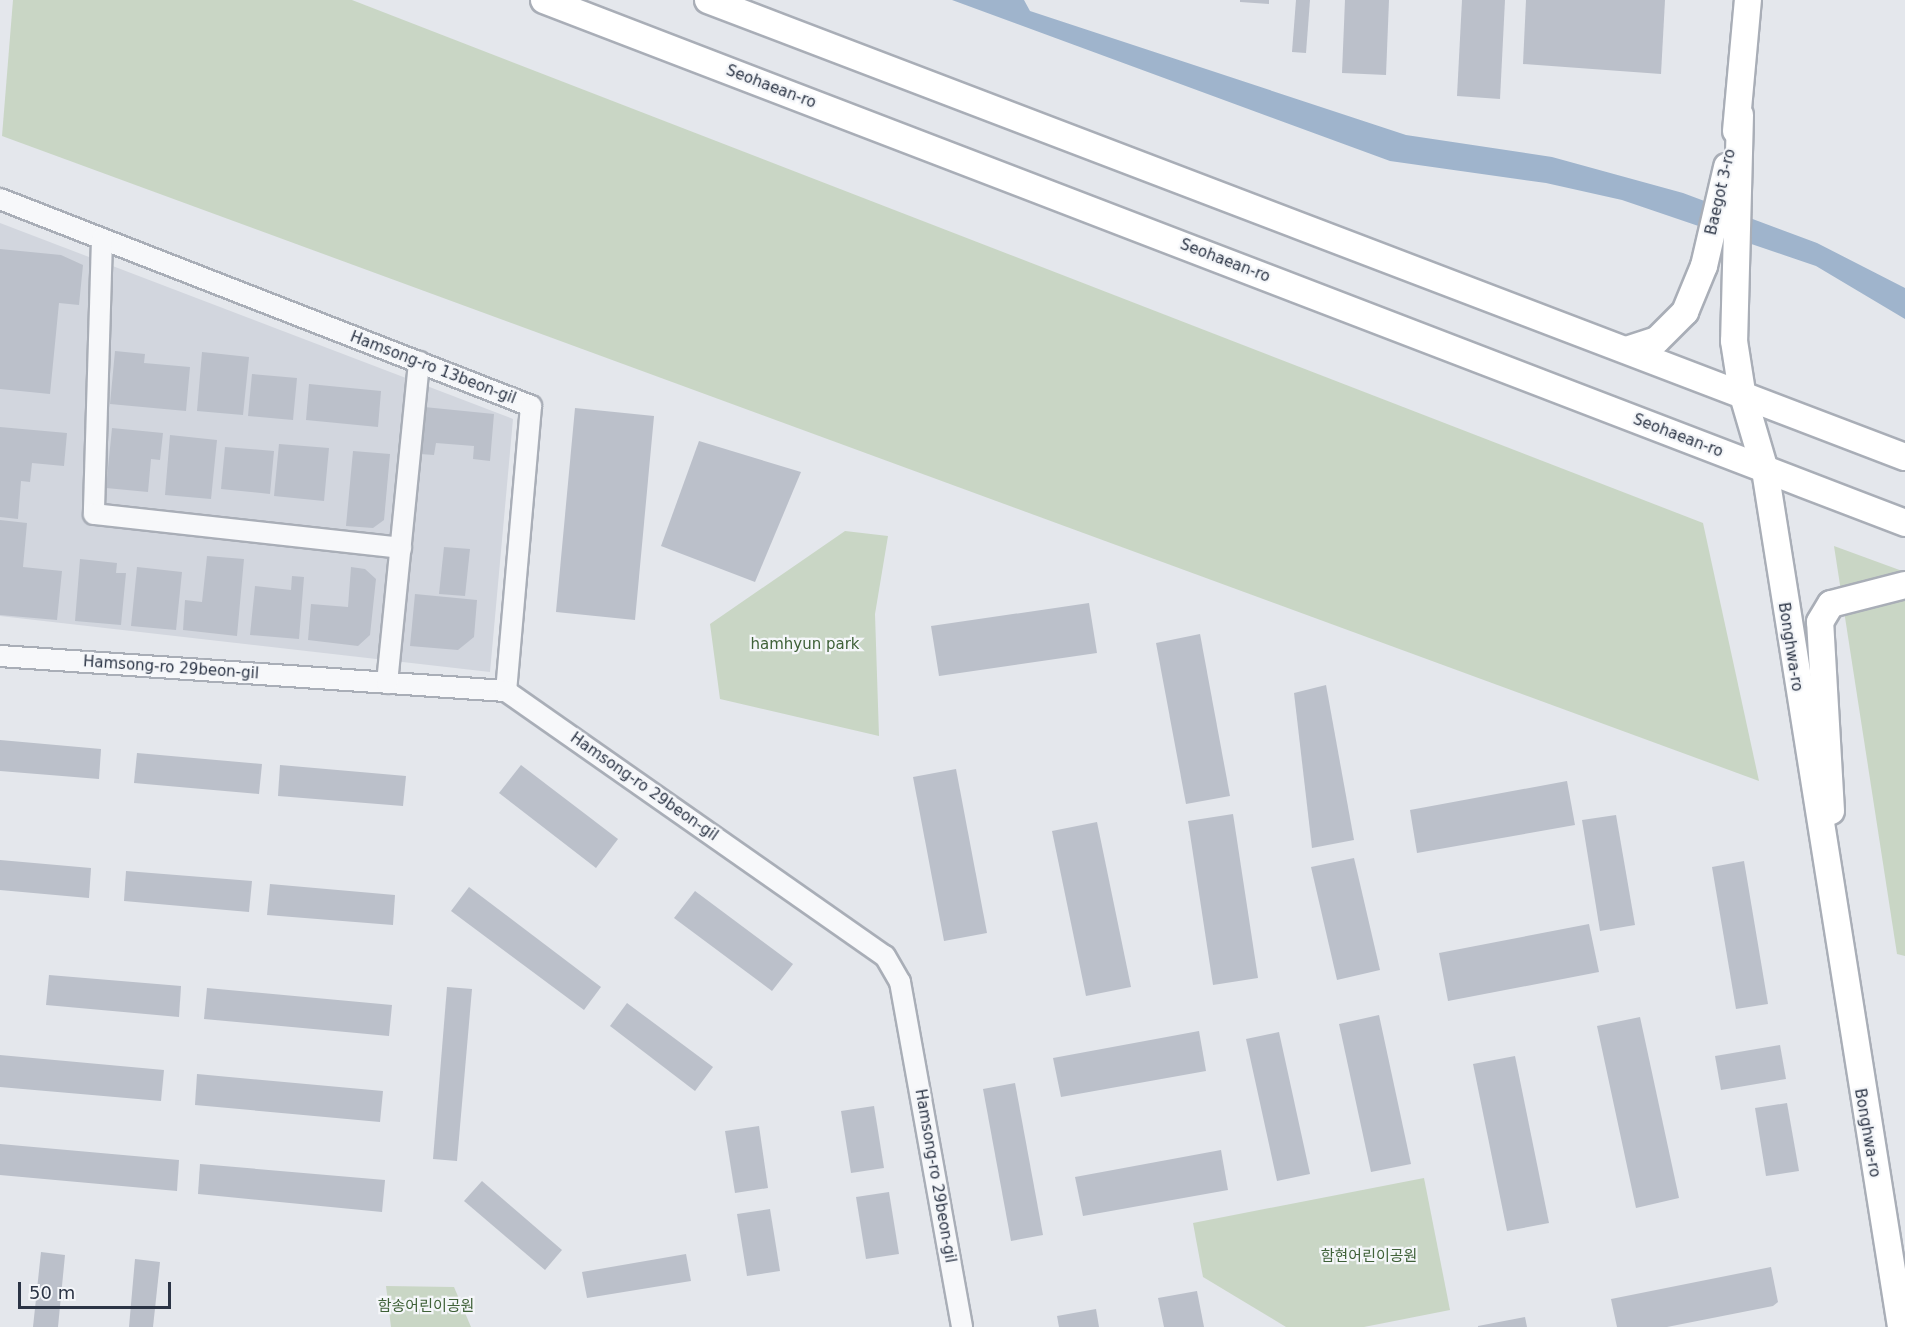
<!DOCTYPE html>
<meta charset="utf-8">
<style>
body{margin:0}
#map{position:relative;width:1905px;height:1327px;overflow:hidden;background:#e4e7ec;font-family:"DejaVu Sans","Noto Sans KR",sans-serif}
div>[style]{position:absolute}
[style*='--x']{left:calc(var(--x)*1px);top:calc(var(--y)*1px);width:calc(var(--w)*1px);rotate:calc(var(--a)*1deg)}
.built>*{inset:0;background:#d2d6de}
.green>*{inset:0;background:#c9d6c5}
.water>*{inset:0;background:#9fb4cc}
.building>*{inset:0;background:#bbc0ca}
.roads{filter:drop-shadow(2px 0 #a9aeb7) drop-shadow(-2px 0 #a9aeb7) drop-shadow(0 2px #a9aeb7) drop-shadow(0 -2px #a9aeb7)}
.minor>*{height:20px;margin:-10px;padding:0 10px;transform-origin:10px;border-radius:10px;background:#f7f8fa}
.major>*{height:26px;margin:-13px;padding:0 13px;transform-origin:13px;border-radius:13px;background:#fff}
span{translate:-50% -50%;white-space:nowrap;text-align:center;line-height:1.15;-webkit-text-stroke:4.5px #f4f6f9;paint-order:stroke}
.street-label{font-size:15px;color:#2b3445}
.park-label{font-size:15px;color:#3f6138}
.scale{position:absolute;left:18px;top:1282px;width:153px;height:27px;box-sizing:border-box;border:3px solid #2b3445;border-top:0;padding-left:8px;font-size:18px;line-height:21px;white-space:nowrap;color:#2b3445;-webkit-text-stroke:4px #f4f6f9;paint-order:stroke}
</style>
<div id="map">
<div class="built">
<div style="clip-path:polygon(0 223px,513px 419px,490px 672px,0 616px)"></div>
</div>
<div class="green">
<div style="clip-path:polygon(13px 0,352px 0,1703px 523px,1759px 781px,2px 136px)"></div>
<div style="clip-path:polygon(845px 531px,888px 536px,875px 614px,879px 736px,720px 699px,710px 624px)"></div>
<div style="clip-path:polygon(1834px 546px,1905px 572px,1905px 956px,1897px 954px)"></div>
<div style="clip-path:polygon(1424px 1178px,1450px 1310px,1364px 1327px,1286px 1327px,1203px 1277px,1193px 1223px)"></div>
<div style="clip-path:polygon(386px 1286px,454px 1287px,471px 1327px,391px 1327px)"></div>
</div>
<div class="water">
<div style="clip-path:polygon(952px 0,1024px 0,1030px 11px,1406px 135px,1552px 157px,1683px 193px,1817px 243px,1905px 288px,1905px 319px,1816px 266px,1622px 200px,1546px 183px,1390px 161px)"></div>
</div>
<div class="building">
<div style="clip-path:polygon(1240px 0,1269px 0,1269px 4px,1240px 2px)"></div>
<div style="clip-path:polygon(1296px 0,1310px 0,1306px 53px,1292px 52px)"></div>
<div style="clip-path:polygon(1345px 0,1389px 0,1386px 75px,1342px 73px)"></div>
<div style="clip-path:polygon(1462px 0,1505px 0,1500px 99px,1457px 96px)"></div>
<div style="clip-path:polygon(1526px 0,1665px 0,1661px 74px,1523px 64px)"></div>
<div style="clip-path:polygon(0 249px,61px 255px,83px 265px,79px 305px,59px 303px,50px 394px,0 389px)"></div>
<div style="clip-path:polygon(115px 351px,145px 354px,144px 363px,190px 367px,186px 411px,110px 404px)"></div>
<div style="clip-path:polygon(202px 352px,249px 357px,243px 415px,197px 411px)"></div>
<div style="clip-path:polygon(252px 374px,297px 378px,293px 420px,248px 416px)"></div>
<div style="clip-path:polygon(309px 384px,381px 391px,378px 427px,306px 420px)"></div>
<div style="clip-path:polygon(424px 407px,494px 414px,490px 461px,473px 459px,474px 446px,436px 443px,434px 455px,420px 454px)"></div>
<div style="clip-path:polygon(575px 408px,654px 416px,635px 620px,556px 612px)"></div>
<div style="clip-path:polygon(0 427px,67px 433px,64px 466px,32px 463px,30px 482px,21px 481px,18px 519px,0 517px)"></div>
<div style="clip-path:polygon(112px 428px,163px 433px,160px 460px,151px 459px,148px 492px,106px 488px)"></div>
<div style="clip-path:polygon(170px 435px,217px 440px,211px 499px,165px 495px)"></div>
<div style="clip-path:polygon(699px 441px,801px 472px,755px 582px,661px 546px)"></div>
<div style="clip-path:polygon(279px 444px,329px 448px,324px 501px,274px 496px)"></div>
<div style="clip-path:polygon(225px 447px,274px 451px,270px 494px,221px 489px)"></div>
<div style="clip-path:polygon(353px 451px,390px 454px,384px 520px,373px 528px,346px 526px)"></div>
<div style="clip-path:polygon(0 520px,27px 523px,23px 567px,62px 571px,57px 620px,0 615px)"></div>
<div style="clip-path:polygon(444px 547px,470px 549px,465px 596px,439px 594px)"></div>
<div style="clip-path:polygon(207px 556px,244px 559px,237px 636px,183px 630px,185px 600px,202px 602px)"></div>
<div style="clip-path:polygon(80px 559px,117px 563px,116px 573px,126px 573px,121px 625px,75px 621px)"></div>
<div style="clip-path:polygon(137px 567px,182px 572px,176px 630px,131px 626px)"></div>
<div style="clip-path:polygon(351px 567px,365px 569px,376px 579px,370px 635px,358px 646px,308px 640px,311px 604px,348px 607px)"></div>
<div style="clip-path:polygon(292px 576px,304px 577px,299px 639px,250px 635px,255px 586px,291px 590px)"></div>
<div style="clip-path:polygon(415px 594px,477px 600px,474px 637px,458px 650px,410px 646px)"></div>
<div style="clip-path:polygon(1089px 603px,1097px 653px,939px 676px,931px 626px)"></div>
<div style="clip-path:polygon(1200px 634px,1230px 796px,1186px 804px,1156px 643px)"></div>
<div style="clip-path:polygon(1326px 685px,1354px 840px,1312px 848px,1294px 693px)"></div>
<div style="clip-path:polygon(0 740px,101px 749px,99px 779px,0 771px)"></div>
<div style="clip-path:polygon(137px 753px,262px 764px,259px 794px,134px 783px)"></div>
<div style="clip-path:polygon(280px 765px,406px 776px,403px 806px,278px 796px)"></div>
<div style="clip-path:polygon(521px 765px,618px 839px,596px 868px,499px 793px)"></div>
<div style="clip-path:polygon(956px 769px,987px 933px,944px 941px,913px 777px)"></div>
<div style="clip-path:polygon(1567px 781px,1575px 825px,1417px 853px,1410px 810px)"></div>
<div style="clip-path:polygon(1233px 814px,1258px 978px,1213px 985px,1188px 821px)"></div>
<div style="clip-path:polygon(1616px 815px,1635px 925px,1600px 931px,1582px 820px)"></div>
<div style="clip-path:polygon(1097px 822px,1131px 987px,1086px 996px,1052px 831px)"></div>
<div style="clip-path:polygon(1354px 858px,1380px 970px,1337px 980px,1311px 867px)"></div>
<div style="clip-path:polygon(0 860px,91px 868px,89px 898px,0 890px)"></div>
<div style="clip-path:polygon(1744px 861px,1768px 1004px,1736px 1009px,1712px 867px)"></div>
<div style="clip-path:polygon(126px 871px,252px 881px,249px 912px,124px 901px)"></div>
<div style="clip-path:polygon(270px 884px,395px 895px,393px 925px,267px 915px)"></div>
<div style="clip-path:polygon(469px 887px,601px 987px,584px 1010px,451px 911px)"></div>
<div style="clip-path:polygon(695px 891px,793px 964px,772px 991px,674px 918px)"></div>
<div style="clip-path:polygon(1589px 924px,1599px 972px,1448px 1001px,1439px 953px)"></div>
<div style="clip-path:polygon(49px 975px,181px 986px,179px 1017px,46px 1005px)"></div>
<div style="clip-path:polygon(447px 987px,472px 989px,457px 1161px,433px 1159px)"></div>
<div style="clip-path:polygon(207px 988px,392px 1005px,389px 1036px,204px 1019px)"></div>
<div style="clip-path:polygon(627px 1003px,713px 1067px,695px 1091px,610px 1026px)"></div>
<div style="clip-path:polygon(1379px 1015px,1411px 1164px,1371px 1172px,1339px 1024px)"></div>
<div style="clip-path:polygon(1640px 1017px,1679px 1198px,1636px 1208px,1597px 1026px)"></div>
<div style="clip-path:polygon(1199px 1031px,1206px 1071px,1061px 1097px,1053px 1058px)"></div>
<div style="clip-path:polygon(1279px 1032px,1310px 1174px,1277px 1181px,1246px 1039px)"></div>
<div style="clip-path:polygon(1780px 1045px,1786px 1079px,1721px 1090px,1715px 1056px)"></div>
<div style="clip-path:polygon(0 1055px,164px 1070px,161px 1101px,0 1087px)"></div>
<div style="clip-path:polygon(1515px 1056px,1549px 1223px,1507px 1231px,1473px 1064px)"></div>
<div style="clip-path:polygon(197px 1074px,383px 1091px,380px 1122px,195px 1105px)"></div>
<div style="clip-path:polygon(1015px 1083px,1043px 1235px,1011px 1241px,983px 1089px)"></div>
<div style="clip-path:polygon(1787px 1103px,1799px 1171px,1766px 1176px,1755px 1108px)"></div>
<div style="clip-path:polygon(874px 1106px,884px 1168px,851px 1173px,841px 1111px)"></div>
<div style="clip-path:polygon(759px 1126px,768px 1188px,735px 1193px,725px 1131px)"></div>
<div style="clip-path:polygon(0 1144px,179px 1160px,177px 1191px,0 1175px)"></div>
<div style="clip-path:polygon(1221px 1150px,1228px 1190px,1083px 1216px,1075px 1177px)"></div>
<div style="clip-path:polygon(200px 1164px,385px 1180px,382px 1212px,198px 1194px)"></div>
<div style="clip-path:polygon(482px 1181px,562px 1250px,545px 1270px,464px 1201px)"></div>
<div style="clip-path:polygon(889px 1192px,899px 1254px,866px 1259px,856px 1197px)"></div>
<div style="clip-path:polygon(770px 1209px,780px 1271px,747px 1276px,737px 1214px)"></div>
<div style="clip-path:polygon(41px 1252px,65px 1255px,58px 1327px,33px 1327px)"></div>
<div style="clip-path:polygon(686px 1254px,691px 1281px,587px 1298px,582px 1272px)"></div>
<div style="clip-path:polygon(135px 1259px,160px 1262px,153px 1327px,129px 1327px)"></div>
<div style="clip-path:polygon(1771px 1267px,1778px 1302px,1773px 1306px,1667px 1327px,1617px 1327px,1611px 1299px)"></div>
<div style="clip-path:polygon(1197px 1291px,1204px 1327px,1164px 1327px,1158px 1298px)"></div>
<div style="clip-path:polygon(1096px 1309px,1099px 1327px,1059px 1327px,1057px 1316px)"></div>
<div style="clip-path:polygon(1525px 1317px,1527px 1327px,1478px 1327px,1478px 1326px)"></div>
</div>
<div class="roads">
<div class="minor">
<div style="--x:0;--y:199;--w:570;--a:21.3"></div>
<div style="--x:531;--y:406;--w:286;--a:95"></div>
<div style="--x:102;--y:239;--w:275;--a:91.7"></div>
<div style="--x:94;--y:514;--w:309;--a:6.3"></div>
<div style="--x:0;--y:656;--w:507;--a:3.96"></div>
<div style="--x:506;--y:691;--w:462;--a:35"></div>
<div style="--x:885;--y:956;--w:30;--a:60"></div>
<div style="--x:900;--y:982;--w:351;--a:79.8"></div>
<div style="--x:387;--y:683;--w:323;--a:-84.3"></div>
</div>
<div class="major">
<div style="--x:544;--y:0;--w:1458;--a:21.02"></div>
<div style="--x:708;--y:0;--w:1281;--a:20.9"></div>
<div style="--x:1740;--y:115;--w:226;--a:91.5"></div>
<div style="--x:1734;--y:341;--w:52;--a:81.1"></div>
<div style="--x:1742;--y:392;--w:81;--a:73.6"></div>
<div style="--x:1765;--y:470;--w:868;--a:80.98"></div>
<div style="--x:1736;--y:131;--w:132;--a:-84.8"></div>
<div style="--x:1629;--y:349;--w:29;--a:-18"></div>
<div style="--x:1657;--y:340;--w:40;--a:-45"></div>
<div style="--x:1685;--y:312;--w:50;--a:-67.6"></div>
<div style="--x:1704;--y:266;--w:102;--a:-76.9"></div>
<div style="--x:1831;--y:811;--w:189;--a:-93.3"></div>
<div style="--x:1820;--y:622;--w:21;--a:-59"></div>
<div style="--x:1831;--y:604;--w:76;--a:-14.4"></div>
</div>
</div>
<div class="street-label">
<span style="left:771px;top:87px;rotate:21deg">Seohaean-ro</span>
<span style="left:1721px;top:192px;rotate:-77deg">Baegot 3-ro</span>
<span style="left:1225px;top:261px;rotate:21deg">Seohaean-ro</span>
<span style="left:433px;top:368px;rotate:21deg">Hamsong-ro 13beon-gil</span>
<span style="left:1678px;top:436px;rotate:21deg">Seohaean-ro</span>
<span style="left:1790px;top:647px;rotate:81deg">Bonghwa-ro</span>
<span style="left:171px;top:668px;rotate:4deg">Hamsong-ro 29beon-gil</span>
<span style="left:644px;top:787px;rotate:35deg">Hamsong-ro 29beon-gil</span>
<span style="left:1867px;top:1133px;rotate:80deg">Bonghwa-ro</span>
<span style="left:935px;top:1176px;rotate:80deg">Hamsong-ro 29beon-gil</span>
</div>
<div class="park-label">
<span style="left:805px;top:645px">hamhyun park</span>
<span style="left:1369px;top:1257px">함현어린이공원</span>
<span style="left:426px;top:1307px">함송어린이공원</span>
</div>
<div class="scale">50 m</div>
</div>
